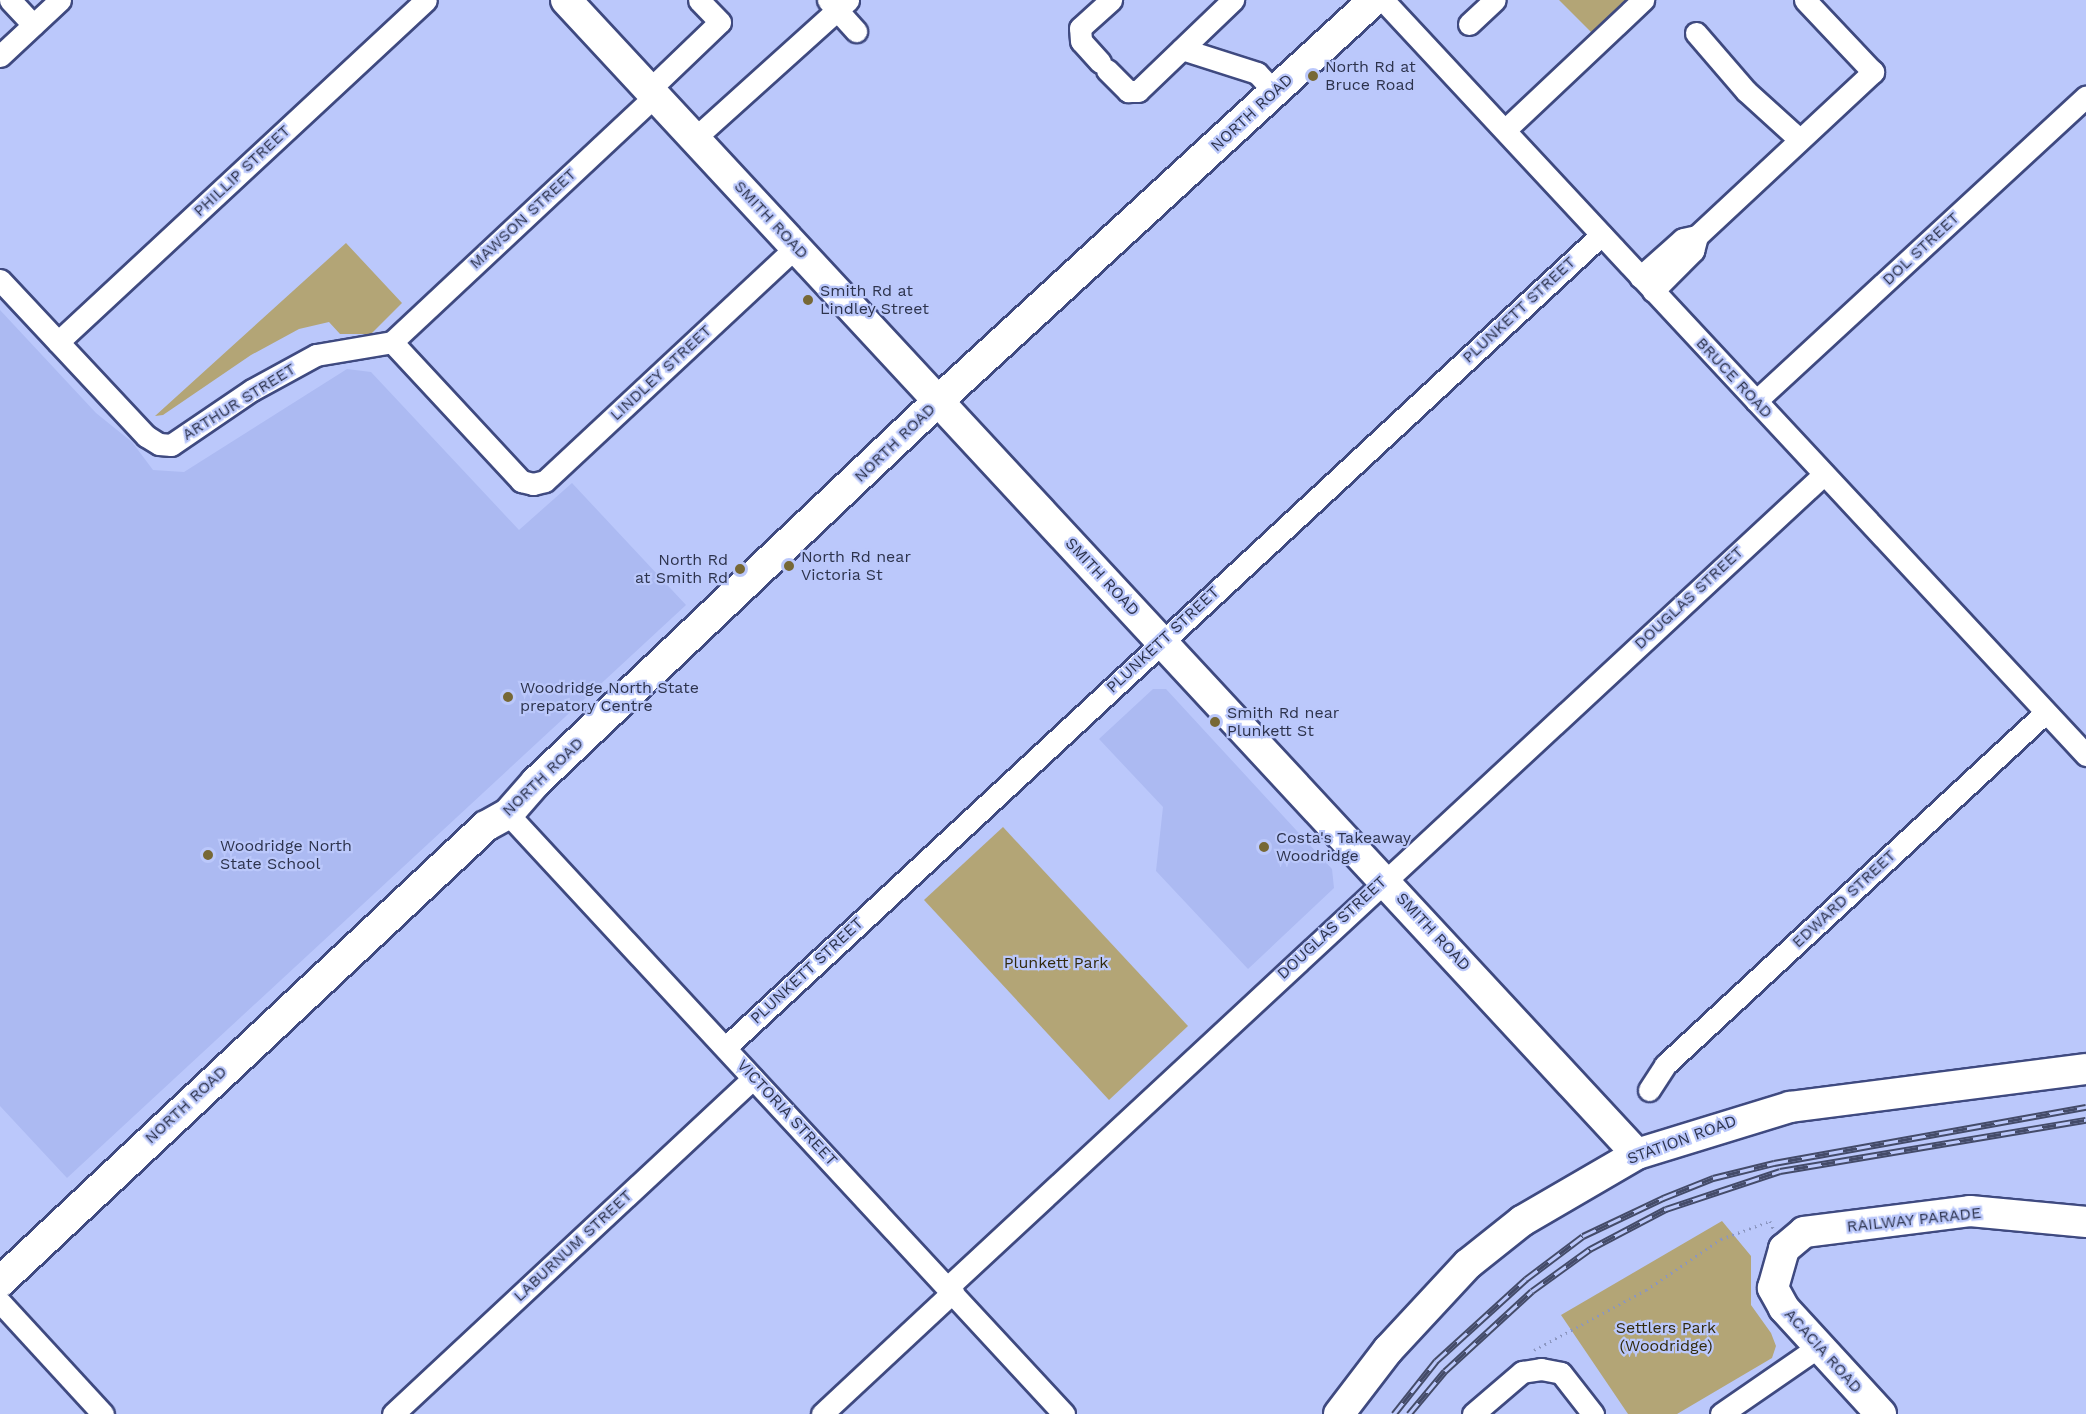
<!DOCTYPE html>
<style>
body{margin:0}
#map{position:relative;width:2086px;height:1414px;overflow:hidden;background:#bbc8fb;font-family:"Work Sans",sans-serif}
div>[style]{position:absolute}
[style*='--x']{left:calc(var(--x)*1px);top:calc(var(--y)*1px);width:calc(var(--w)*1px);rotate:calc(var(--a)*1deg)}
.built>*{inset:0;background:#acbaf2}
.green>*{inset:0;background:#b3a576}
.path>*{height:3px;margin-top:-1.5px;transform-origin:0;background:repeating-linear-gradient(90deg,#8b96c0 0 1.5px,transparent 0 6px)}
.roads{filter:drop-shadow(2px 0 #3f4a80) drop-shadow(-2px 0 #3f4a80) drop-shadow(0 2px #3f4a80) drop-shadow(0 -2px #3f4a80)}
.street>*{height:21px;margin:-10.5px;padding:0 10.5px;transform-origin:10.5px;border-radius:10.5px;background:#fff}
.secondary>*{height:30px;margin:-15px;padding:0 15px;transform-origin:15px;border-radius:15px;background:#fff}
.rail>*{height:7px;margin-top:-3.5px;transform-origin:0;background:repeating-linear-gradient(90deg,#bbc8fb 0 14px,#444b69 0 28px);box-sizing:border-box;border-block:2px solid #444b69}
.dots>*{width:16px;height:16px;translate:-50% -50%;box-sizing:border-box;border:3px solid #bbc8fb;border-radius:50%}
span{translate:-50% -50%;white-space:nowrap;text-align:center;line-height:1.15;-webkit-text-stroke:4.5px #bbc8fb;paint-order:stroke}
.poi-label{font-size:16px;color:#2d334d}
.left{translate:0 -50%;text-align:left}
.right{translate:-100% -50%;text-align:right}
.street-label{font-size:16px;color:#2d334d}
.park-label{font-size:16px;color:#322a0c}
</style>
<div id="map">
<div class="built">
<div style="clip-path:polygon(0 310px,96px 413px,132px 442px,153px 470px,184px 472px,347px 369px,371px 372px,519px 530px,572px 483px,686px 605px,67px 1178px,0 1106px)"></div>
<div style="clip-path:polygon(1153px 689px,1166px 689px,1332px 869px,1334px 888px,1248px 969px,1156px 871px,1163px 807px,1099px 739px)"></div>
</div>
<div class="green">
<div style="clip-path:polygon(1559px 0,1629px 0,1592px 33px)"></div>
<div style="clip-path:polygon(346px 243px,402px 303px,371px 334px,340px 334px,329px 322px,299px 329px,251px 355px,163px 415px,155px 416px)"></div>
<div style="clip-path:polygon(1003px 827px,1188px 1026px,1109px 1100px,924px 900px)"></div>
<div style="clip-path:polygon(1722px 1221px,1751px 1256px,1751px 1305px,1771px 1333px,1776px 1346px,1772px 1358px,1677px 1414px,1628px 1414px,1561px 1315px)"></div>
</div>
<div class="path">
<div style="--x:1534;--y:1350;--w:127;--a:-28.2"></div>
<div style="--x:1646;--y:1290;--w:91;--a:-34.2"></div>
<div style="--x:1721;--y:1239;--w:52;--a:-20.2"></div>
<div style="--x:1770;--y:1221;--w:8;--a:67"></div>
</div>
<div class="roads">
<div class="street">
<div style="--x:10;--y:0;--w:34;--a:47"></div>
<div style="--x:828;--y:0;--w:42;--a:47.9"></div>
<div style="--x:1383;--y:0;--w:1032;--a:47.04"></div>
<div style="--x:1469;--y:24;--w:35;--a:-43"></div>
<div style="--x:1696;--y:33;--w:77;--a:49.2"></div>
<div style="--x:1746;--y:91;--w:72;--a:42.2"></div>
<div style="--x:1182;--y:49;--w:79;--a:17.7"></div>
<div style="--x:1257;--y:73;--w:26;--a:47"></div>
<div style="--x:0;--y:56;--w:82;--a:-43"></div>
<div style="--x:1100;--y:62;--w:28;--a:-132"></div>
<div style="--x:1081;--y:41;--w:13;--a:-94"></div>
<div style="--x:1080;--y:28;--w:42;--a:-42.1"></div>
<div style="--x:1107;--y:70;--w:30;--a:45"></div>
<div style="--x:1128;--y:91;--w:10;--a:0"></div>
<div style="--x:1138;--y:91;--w:132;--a:-43.8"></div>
<div style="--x:649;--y:90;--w:98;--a:-43.8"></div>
<div style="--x:720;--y:22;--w:30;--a:-134"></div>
<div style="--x:1505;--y:130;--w:190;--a:-43.3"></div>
<div style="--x:695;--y:138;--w:206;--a:-42"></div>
<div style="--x:1640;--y:277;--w:57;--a:-41.5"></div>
<div style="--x:1683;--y:239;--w:14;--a:-12"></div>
<div style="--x:1697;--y:236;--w:241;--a:-43"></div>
<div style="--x:1873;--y:72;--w:99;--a:-133.4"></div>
<div style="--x:0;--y:280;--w:214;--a:46.9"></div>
<div style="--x:146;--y:436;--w:15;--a:32"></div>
<div style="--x:159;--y:444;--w:12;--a:5"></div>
<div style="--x:171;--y:445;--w:98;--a:-34.2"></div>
<div style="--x:252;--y:390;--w:73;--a:-28.7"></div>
<div style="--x:316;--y:355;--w:77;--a:-9.7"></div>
<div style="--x:1653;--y:291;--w:57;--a:-45"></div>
<div style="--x:1693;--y:251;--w:16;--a:-75"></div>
<div style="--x:58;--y:342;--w:502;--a:-42.9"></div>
<div style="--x:392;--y:342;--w:190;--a:47.1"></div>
<div style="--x:521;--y:481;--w:12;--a:14"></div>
<div style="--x:533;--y:484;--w:12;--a:-14"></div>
<div style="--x:545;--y:481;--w:343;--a:-43"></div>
<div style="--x:392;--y:342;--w:360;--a:-43.1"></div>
<div style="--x:1756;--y:401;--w:449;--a:-42.7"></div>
<div style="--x:508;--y:814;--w:818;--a:47.18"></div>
<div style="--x:726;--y:1047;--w:1194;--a:-42.86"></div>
<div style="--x:1649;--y:1090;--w:30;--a:-57"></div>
<div style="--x:1665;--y:1065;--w:519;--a:-42.82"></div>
<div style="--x:948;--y:1287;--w:1195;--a:-42.86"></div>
<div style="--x:0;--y:1302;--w:152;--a:47.4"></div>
<div style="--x:393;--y:1414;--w:492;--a:-43"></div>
<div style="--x:822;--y:1414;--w:179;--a:-43"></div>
<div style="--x:1473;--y:1414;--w:65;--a:-40.6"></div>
<div style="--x:1522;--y:1372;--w:19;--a:-9"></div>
<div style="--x:1541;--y:1369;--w:20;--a:11"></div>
<div style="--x:1561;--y:1373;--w:52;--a:52"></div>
<div style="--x:1721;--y:1414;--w:118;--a:-34.6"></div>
</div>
<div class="secondary">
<div style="--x:566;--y:0;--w:1574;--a:47.14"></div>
<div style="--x:0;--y:1282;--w:666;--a:-43.18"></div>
<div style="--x:486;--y:826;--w:25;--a:-29"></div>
<div style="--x:508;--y:814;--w:43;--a:-48.8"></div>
<div style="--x:536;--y:782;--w:555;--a:-43.47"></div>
<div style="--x:939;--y:400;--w:591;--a:-42.6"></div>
<div style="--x:1339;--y:1414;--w:81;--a:-52.6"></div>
<div style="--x:1388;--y:1350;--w:117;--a:-47.1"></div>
<div style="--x:1468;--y:1264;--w:69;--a:-38.5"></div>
<div style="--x:1522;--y:1221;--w:133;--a:-30.2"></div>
<div style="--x:1637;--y:1154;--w:160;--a:-17.1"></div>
<div style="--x:1790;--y:1107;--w:298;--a:-7.3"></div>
<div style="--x:1881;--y:1414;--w:144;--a:-132.5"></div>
<div style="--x:1784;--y:1308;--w:23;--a:-119"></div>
<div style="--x:1773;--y:1288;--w:41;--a:-74.2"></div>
<div style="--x:1784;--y:1249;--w:26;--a:-40"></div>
<div style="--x:1804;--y:1232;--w:167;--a:-7.2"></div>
<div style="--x:1970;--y:1211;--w:117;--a:5.4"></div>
</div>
</div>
<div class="rail">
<div style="--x:1394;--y:1414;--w:68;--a:-51.6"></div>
<div style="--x:1436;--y:1361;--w:122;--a:-42.3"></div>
<div style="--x:1526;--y:1279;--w:71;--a:-37"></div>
<div style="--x:1583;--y:1236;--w:89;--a:-25.4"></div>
<div style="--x:1663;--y:1198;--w:54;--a:-21.8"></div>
<div style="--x:1713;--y:1178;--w:63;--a:-13.8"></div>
<div style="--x:1774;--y:1163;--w:317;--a:-10.2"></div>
<div style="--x:1409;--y:1414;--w:56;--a:-50.1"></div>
<div style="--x:1445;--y:1371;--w:118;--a:-42.6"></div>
<div style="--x:1532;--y:1291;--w:72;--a:-35.9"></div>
<div style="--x:1590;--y:1249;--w:86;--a:-27.8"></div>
<div style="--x:1666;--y:1209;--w:120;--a:-18.4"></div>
<div style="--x:1780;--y:1171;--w:310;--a:-9.5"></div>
</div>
<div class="dots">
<div style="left:1313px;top:76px;background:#776835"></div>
<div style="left:808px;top:300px;background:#776835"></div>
<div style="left:789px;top:566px;background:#776835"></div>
<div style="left:740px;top:569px;background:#776835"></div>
<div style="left:508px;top:697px;background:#776835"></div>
<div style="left:1215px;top:722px;background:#776835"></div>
<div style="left:1264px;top:847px;background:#776835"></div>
<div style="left:208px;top:855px;background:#776835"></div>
</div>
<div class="poi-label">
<span class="left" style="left:1325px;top:76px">North Rd at<br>Bruce Road</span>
<span class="left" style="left:820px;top:300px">Smith Rd at<br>Lindley Street</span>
<span class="left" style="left:801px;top:566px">North Rd near<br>Victoria St</span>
<span class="right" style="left:728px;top:569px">North Rd<br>at Smith Rd</span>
<span class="left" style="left:520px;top:697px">Woodridge North State<br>prepatory Centre</span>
<span class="left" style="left:1227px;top:722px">Smith Rd near<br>Plunkett St</span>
<span class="left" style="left:1276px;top:847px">Costa's Takeaway<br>Woodridge</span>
<span class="left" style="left:220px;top:855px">Woodridge North<br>State School</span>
</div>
<div class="street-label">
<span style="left:1252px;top:113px;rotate:-43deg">NORTH ROAD</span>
<span style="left:242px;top:171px;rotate:-43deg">PHILLIP STREET</span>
<span style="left:523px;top:219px;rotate:-43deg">MAWSON STREET</span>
<span style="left:771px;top:220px;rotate:47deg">SMITH ROAD</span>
<span style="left:1921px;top:249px;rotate:-43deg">DOL STREET</span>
<span style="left:1519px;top:310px;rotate:-43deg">PLUNKETT STREET</span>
<span style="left:661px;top:373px;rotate:-43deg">LINDLEY STREET</span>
<span style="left:1734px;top:378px;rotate:47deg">BRUCE ROAD</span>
<span style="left:239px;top:402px;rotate:-32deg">ARTHUR STREET</span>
<span style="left:895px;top:443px;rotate:-44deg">NORTH ROAD</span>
<span style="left:1102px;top:577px;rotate:47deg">SMITH ROAD</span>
<span style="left:1689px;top:598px;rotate:-43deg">DOUGLAS STREET</span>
<span style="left:1163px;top:640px;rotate:-43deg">PLUNKETT STREET</span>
<span style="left:543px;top:777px;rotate:-44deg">NORTH ROAD</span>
<span style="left:1844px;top:899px;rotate:-43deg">EDWARD STREET</span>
<span style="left:1332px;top:928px;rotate:-43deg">DOUGLAS STREET</span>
<span style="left:1433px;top:932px;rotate:47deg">SMITH ROAD</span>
<span style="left:807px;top:971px;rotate:-43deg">PLUNKETT STREET</span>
<span style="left:186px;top:1105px;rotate:-43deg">NORTH ROAD</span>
<span style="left:787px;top:1113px;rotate:47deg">VICTORIA STREET</span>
<span style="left:1682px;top:1140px;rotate:-20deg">STATION ROAD</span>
<span style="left:1914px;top:1220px;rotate:-6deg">RAILWAY PARADE</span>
<span style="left:573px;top:1246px;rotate:-43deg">LABURNUM STREET</span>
<span style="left:1823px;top:1351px;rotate:48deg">ACACIA ROAD</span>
</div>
<div class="park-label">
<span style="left:1056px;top:963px">Plunkett Park</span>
<span style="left:1666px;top:1337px">Settlers Park<br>(Woodridge)</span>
</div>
</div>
